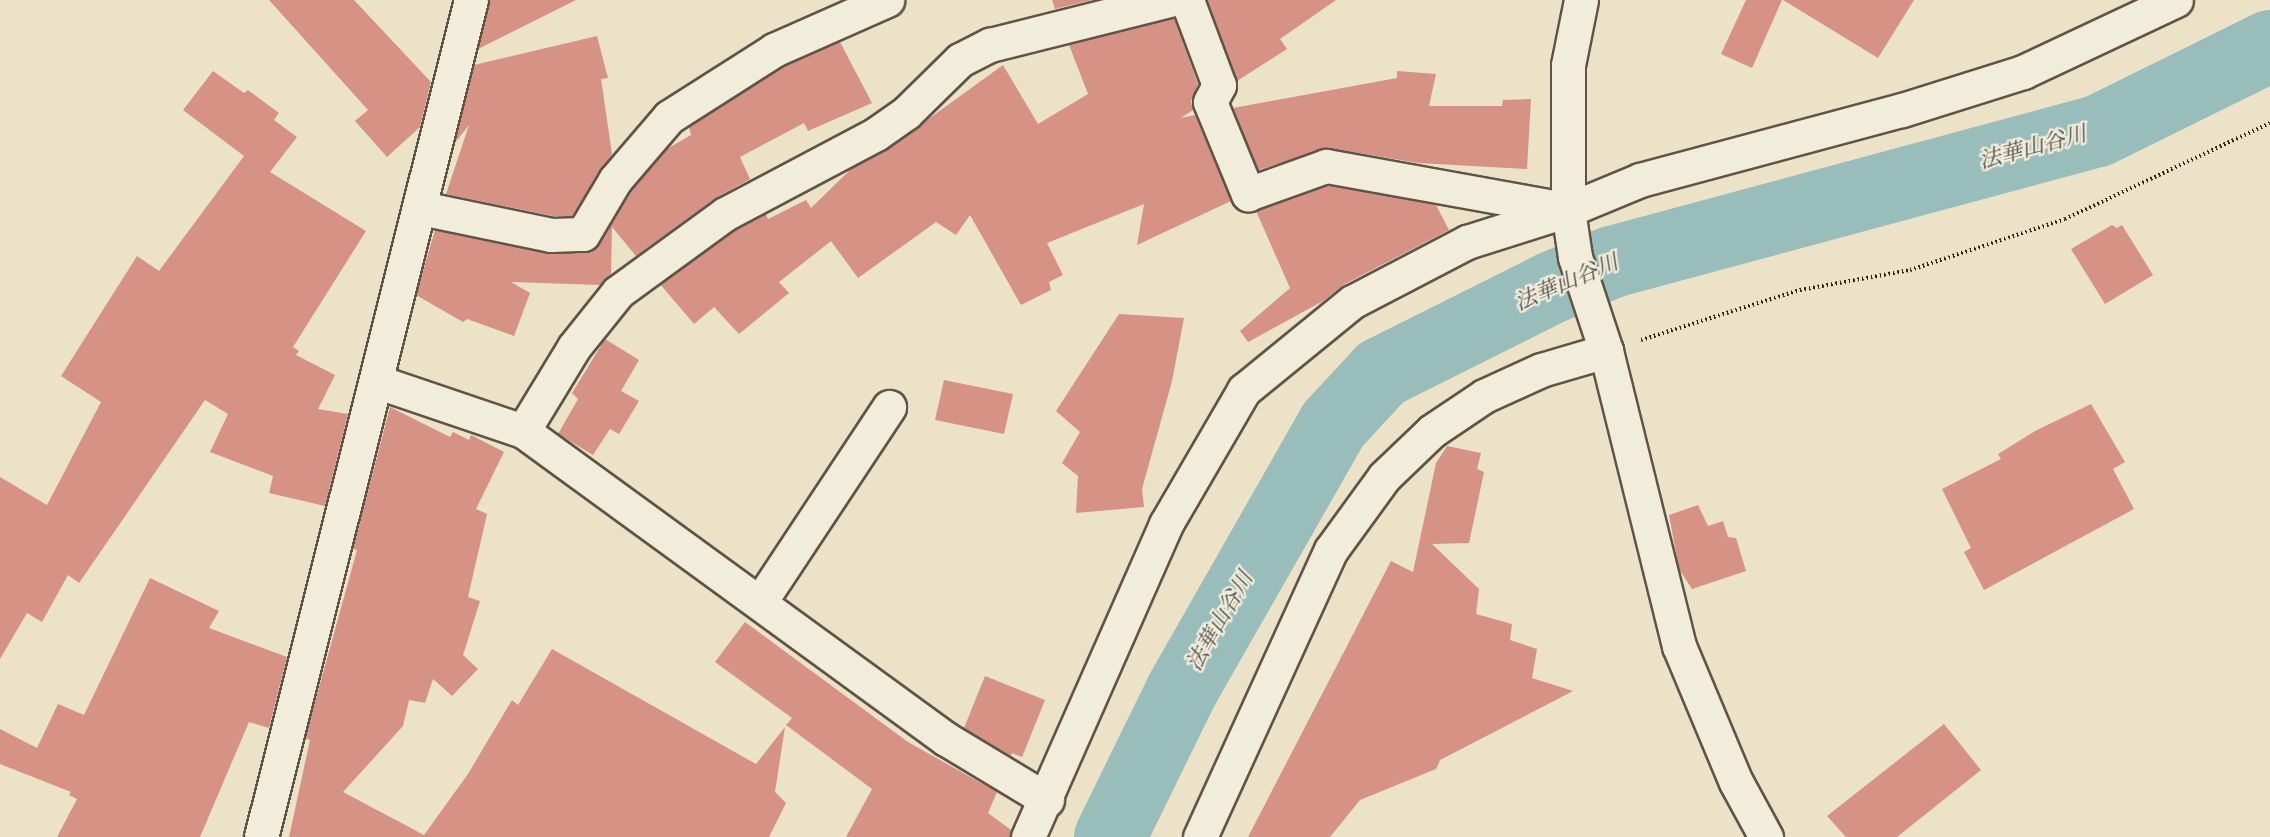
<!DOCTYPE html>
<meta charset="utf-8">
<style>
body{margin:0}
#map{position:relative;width:2270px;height:837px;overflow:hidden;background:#ebe2c8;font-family:"Old Standard TT","Noto Serif JP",serif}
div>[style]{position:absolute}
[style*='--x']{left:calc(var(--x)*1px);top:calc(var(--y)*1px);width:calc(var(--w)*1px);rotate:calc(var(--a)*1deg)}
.river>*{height:72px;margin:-36px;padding:0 36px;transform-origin:36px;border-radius:36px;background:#99bdba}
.building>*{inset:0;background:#d69285}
.path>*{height:4px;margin-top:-2px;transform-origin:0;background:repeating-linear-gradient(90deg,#31231d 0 1.5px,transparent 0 4.5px)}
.roads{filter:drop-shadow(2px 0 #605348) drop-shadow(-2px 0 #605348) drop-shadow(0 2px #605348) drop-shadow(0 -2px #605348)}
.minor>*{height:33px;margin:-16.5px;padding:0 16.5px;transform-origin:16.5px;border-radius:16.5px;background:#f2ecdb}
span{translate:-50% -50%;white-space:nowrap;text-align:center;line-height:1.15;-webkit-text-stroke:4.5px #f2ecdb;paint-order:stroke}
.water-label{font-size:22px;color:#50514c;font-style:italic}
</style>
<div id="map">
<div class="river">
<div style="--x:1110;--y:837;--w:164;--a:-63.9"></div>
<div style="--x:1182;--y:690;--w:306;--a:-60.3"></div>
<div style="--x:1334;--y:424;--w:69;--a:-47.3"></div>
<div style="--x:1381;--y:373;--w:192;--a:-26.6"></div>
<div style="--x:1553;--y:287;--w:64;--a:-23"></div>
<div style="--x:1612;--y:262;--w:503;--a:-15.09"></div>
<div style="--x:2098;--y:131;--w:192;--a:-26.3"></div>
</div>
<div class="building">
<div style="clip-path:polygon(269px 0,354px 0,431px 82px,420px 127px,387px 157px,355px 121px,368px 110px)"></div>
<div style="clip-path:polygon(489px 0,576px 0,478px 49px)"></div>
<div style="clip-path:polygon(1052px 0,1092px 0,1055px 9px)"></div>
<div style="clip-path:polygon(1207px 0,1336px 0,1280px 39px,1287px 49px,1237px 81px)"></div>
<div style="clip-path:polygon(1746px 0,1782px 0,1752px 68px,1721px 54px)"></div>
<div style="clip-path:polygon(1783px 0,1914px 0,1878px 58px)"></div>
<div style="clip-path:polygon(1174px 18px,1198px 84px,1191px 101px,1193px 110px,1181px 118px,1195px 115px,1231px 201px,1137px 245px,1144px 204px,1047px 243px,1063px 275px,1049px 282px,1051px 290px,1021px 305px,970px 215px,956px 235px,936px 222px,858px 278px,831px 241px,779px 282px,789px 293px,739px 334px,714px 307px,694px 324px,660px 284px,735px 230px,766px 214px,768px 219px,806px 200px,811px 208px,850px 170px,887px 149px,1003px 65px,1038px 124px,1088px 94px,1069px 45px)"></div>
<div style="clip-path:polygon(597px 36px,608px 78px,601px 79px,612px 154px,572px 216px,553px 216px,446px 194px,469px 125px,454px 144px,474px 65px)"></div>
<div style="clip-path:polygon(840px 42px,872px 103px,808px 131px,804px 123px,740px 157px,750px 179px,714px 199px,636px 256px,612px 227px,611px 274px,600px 285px,511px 282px,530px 293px,514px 336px,467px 319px,463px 322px,416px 295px,435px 230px,547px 253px,593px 250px,630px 191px,665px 150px,691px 135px,689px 127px,783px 67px)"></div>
<div style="clip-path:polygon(213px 71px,244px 93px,248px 90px,279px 113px,274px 120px,297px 137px,270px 172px,366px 231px,293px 347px,299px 351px,296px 355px,335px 375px,318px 409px,348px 414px,325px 506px,269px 493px,273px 476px,210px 452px,228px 414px,205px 400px,79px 583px,68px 575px,42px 622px,27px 613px,0 659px,0 477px,47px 505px,101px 402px,61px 376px,137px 256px,159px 271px,244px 156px,183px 110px)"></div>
<div style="clip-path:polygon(1397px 71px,1436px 74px,1429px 106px,1502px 106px,1503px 100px,1531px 99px,1527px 169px,1418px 163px,1329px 148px,1258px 170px,1233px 108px,1397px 78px)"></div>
<div style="clip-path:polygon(1328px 185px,1436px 205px,1449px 230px,1343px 285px,1323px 301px,1248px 342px,1240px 331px,1290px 288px,1256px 211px)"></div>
<div style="clip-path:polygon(2112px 225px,2117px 228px,2122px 225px,2153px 275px,2105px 304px,2071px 249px)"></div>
<div style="clip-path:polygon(1119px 314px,1184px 318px,1172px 381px,1142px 489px,1144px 507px,1076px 513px,1078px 476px,1062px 463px,1080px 432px,1056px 411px)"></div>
<div style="clip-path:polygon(605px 339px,639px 360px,621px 391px,639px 401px,619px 434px,610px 429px,593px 455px,558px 434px,578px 399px,572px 393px)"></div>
<div style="clip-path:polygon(944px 380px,1013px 394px,1004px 434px,935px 420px)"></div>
<div style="clip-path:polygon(2091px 404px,2125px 462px,2113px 469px,2134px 509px,1984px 590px,1964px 552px,1971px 548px,1942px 489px,2001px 459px,1998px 454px,2037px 430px)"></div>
<div style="clip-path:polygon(390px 407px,450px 437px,453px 432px,469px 440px,471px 435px,504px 452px,476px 509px,487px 514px,468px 597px,480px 601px,463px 655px,478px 669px,452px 696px,433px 679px,425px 703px,409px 700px,403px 726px,343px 792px,424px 835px,468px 774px,512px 700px,518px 705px,552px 649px,756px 764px,785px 727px,775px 792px,786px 803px,769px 837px,289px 837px,310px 740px,305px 738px,357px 550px,353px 549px)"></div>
<div style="clip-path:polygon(1447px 446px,1481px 453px,1477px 469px,1484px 472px,1469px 543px,1432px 544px,1479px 589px,1476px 614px,1512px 624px,1510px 640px,1537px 649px,1532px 678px,1573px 691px,1440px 760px,1436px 769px,1360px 800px,1330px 837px,1248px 837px,1391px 561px,1413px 572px,1436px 463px)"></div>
<div style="clip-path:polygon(1698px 505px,1708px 526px,1723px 521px,1728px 537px,1736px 538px,1746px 571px,1692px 589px,1679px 569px,1669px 515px)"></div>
<div style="clip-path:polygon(150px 578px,219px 611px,209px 628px,287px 657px,269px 728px,249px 722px,200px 837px,57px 837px,77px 799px,69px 795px,71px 792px,0 764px,0 729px,37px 748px,58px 704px,84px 715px)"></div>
<div style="clip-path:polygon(745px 622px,908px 742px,997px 792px,988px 813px,1011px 830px,1010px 837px,846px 837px,872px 789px,786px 725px,792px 718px,715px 662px)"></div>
<div style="clip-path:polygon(985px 676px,1045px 700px,1022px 757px,1012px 753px,1011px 756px,964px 728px)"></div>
<div style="clip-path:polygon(1944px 724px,1981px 770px,1897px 837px,1846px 837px,1827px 816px)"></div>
</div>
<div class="path">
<div style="--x:1641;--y:340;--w:167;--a:-17.5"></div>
<div style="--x:1800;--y:290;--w:112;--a:-10.3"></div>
<div style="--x:1910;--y:270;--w:163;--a:-18.2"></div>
<div style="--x:2065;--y:219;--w:226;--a:-25.1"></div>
</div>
<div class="roads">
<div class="minor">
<div style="--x:1187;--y:0;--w:91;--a:69.4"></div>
<div style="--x:1219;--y:85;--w:19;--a:118"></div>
<div style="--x:1210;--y:102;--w:100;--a:67.6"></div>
<div style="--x:1248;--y:194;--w:83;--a:-19.7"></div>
<div style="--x:1326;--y:166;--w:244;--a:10.2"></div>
<div style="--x:1581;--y:0;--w:66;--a:101.3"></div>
<div style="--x:1568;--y:65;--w:145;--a:90"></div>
<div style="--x:1568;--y:210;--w:48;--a:81.5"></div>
<div style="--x:1575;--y:257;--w:99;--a:71.7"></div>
<div style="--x:1606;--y:351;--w:304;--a:76.1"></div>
<div style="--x:1679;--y:646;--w:147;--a:67.3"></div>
<div style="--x:1736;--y:782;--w:63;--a:61.4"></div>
<div style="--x:421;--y:208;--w:133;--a:11.7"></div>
<div style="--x:551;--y:235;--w:32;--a:-2"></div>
<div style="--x:583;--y:234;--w:63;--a:-59.3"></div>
<div style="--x:615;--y:180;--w:83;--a:-49.4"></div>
<div style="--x:669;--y:117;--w:125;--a:-32.5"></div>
<div style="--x:774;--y:50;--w:124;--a:-23.9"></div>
<div style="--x:378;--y:382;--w:153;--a:18.7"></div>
<div style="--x:523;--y:431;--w:523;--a:36.06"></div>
<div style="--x:946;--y:739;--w:118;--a:31.1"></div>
<div style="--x:523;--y:431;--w:98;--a:-58.7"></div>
<div style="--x:574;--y:347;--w:70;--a:-51.3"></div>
<div style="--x:618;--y:292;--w:132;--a:-36.1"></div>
<div style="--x:725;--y:214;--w:171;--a:-27.9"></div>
<div style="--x:876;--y:134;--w:37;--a:-35"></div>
<div style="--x:906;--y:113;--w:76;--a:-44.5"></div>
<div style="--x:960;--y:60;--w:34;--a:-27"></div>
<div style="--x:990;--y:45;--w:185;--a:-14.1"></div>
<div style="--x:760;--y:602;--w:234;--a:-56.5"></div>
<div style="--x:261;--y:837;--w:863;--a:-75.92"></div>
<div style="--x:1028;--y:837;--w:342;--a:-66.2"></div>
<div style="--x:1166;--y:524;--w:155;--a:-59.8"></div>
<div style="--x:1244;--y:390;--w:139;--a:-39.2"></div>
<div style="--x:1352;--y:302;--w:130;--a:-27.6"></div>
<div style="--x:1467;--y:242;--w:106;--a:-17.6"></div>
<div style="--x:1568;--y:210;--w:78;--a:-22.6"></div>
<div style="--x:1640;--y:180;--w:271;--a:-15"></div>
<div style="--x:1902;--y:110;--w:127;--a:-17.4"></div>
<div style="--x:2023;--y:72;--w:169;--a:-25.2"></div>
<div style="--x:1200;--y:837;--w:315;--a:-65.5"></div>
<div style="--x:1331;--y:550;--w:90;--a:-54"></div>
<div style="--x:1384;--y:477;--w:66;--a:-43.8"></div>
<div style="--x:1432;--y:431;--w:63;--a:-33.9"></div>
<div style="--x:1484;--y:396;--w:63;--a:-24.5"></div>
<div style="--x:1541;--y:370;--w:68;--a:-16.3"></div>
</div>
</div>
<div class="water-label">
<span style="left:2033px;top:149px;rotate:-15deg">法華山谷川</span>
<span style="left:1567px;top:284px;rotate:-23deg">法華山谷川</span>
<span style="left:1221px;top:622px;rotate:-60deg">法華山谷川</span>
</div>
</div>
